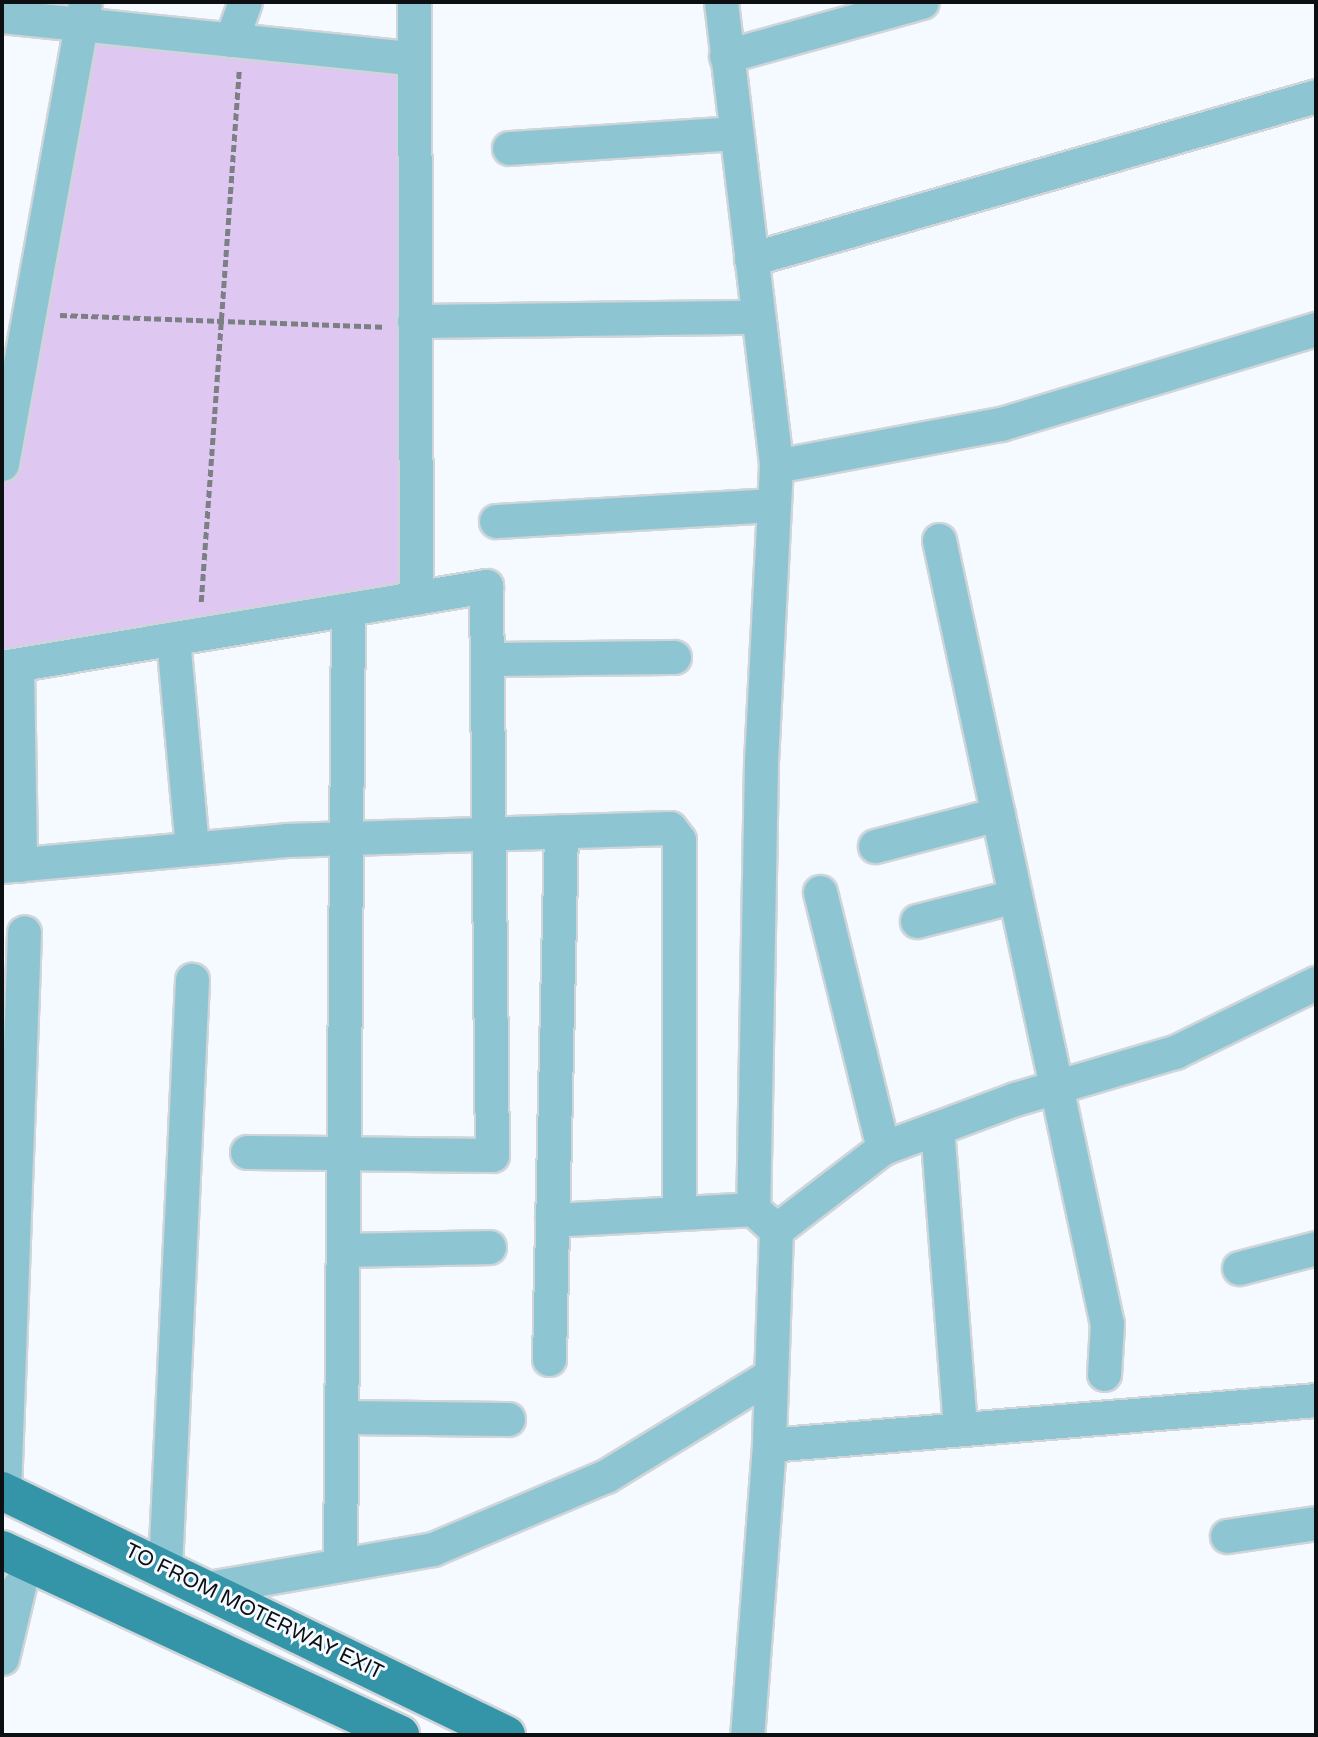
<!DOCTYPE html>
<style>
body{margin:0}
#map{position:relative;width:1318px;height:1737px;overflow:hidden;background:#f4faff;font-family:"Varela Round",sans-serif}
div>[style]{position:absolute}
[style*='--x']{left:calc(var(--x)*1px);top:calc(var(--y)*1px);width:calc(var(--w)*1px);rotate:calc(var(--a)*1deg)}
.green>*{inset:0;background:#dec8f1}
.path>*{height:4.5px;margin-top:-2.25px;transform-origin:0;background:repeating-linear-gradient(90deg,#7c8084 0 7px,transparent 0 10.5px)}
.roads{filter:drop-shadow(2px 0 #cfd5d9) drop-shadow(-2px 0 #cfd5d9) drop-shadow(0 2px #cfd5d9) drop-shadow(0 -2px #cfd5d9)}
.minor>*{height:33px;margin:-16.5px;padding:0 16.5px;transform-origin:16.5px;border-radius:16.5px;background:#8dc6d2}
.major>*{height:38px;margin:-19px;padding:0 19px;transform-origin:19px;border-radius:19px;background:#3495a8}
span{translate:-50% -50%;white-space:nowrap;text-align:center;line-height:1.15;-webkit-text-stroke:6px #f4faff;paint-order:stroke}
.street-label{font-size:21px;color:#0d1013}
.frame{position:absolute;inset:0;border:4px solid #0d1013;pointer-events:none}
</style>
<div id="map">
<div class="green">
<div style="clip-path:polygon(65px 22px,411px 58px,416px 598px,2px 667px,2px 437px)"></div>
</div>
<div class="path">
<div style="--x:60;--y:315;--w:323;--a:2.1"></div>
<div style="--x:201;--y:602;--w:533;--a:-85.91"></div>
</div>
<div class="roads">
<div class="minor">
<div style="--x:414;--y:2;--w:596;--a:89.81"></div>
<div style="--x:721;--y:2;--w:467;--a:83.2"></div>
<div style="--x:776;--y:466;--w:296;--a:92.9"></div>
<div style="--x:761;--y:762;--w:447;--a:91"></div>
<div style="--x:753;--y:1209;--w:31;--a:42"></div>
<div style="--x:776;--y:1230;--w:215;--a:91.9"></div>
<div style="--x:769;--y:1445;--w:291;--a:94.3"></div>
<div style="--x:2;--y:16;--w:411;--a:5.9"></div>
<div style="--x:231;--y:40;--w:40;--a:-69.8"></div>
<div style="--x:726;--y:56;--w:203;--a:-15.4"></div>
<div style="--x:509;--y:148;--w:226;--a:-3.8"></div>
<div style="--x:751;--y:259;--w:588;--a:-16.09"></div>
<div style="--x:414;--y:321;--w:344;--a:-0.7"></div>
<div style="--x:2;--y:464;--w:469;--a:-79.8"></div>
<div style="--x:776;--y:466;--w:229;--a:-10.6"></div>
<div style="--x:1001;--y:424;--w:329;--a:-16.8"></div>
<div style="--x:496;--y:521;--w:278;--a:-3.3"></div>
<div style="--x:939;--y:540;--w:802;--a:77.91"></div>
<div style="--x:1107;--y:1324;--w:50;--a:93.4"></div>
<div style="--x:173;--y:639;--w:209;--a:84.8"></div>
<div style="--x:487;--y:659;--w:187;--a:-0.6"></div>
<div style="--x:17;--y:665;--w:200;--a:89.1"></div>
<div style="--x:2;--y:667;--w:491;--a:-9.5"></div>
<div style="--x:486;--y:586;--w:569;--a:89.4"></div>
<div style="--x:492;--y:1155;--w:245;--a:-179.3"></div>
<div style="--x:875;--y:846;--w:127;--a:-14.6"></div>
<div style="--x:2;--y:866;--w:285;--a:-5.2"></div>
<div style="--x:286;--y:840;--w:384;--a:-1.8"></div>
<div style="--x:670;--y:828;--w:15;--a:53"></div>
<div style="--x:679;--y:840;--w:373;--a:90"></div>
<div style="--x:820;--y:892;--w:264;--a:76.2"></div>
<div style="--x:917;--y:921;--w:101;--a:-14.3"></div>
<div style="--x:937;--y:1128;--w:302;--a:85.6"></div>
<div style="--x:552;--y:1220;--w:201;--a:-3.1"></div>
<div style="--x:776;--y:1230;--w:135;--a:-37.5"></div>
<div style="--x:883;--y:1148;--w:141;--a:-20.4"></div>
<div style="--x:1015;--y:1099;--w:167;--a:-16.4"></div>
<div style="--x:1175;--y:1052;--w:157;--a:-26.1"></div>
<div style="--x:346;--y:1250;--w:143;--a:-1.2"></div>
<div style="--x:1239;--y:1268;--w:80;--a:-14.6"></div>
<div style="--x:549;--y:1359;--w:528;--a:-88.7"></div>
<div style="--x:343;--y:1417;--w:165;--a:0.7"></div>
<div style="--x:769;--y:1445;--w:549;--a:-4.7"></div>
<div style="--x:4;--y:1492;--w:560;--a:-87.95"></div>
<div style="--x:1227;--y:1536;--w:90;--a:-8.3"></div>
<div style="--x:340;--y:1565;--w:955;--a:-89.52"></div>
<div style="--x:165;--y:1568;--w:589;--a:-87.37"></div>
<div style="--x:209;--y:1588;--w:227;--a:-9.9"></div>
<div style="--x:433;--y:1549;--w:188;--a:-22.9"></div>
<div style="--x:606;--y:1476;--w:193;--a:-31.5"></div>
<div style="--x:2;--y:1658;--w:74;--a:-76.7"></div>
</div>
<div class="major">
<div style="--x:2;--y:1491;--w:560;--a:25.83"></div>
<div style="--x:2;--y:1550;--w:439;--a:24.9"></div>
</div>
</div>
<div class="street-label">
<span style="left:254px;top:1612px;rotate:26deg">TO FROM MOTERWAY EXIT</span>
</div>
<div class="frame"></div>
</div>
